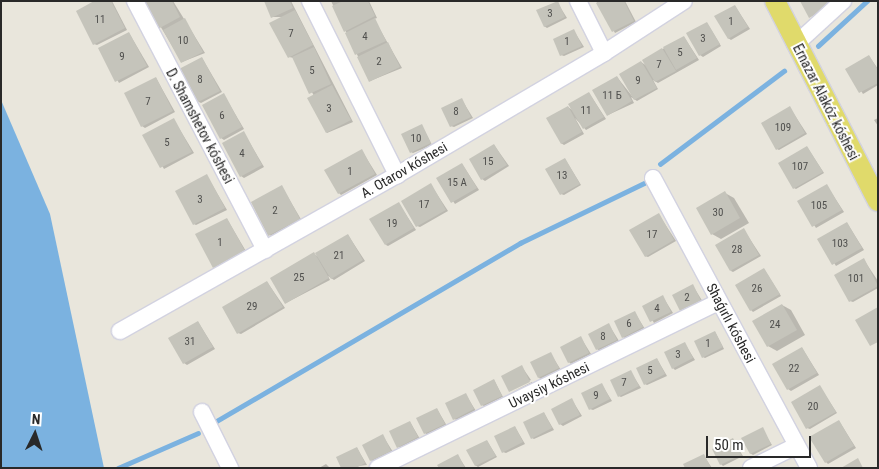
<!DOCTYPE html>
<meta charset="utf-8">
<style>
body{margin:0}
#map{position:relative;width:879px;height:469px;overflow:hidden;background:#e9e6dc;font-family:"Roboto Condensed",sans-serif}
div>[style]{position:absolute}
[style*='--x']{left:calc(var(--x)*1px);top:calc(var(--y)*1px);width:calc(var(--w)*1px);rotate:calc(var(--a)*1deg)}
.water>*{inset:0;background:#7bb2e0}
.shadow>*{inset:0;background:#0003}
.stream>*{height:4.5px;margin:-2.25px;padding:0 2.25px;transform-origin:2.25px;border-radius:2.25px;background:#7bb2e0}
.building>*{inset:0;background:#c5c4bb}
.roads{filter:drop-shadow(1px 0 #d2d2e0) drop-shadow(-1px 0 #d2d2e0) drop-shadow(0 1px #d2d2e0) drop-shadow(0 -1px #d2d2e0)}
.minor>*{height:16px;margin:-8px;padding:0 8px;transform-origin:8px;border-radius:8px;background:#fff}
.major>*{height:20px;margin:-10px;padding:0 10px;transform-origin:10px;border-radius:10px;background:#e0da6b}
span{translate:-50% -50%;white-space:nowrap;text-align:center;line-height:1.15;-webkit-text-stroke:4px #fff;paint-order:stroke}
.number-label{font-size:11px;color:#50504e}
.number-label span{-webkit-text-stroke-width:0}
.street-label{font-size:14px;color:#292929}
.frame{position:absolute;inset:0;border:2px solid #292929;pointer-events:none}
.north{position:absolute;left:10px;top:409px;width:50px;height:50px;-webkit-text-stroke:4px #fff;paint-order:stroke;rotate:4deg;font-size:14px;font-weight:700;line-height:20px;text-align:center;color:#292929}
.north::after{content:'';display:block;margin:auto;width:18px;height:22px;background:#292929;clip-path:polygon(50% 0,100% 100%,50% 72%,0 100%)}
.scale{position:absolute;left:706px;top:436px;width:105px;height:22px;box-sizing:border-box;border:2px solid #292929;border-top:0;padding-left:6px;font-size:15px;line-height:18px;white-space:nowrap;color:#292929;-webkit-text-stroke:4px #fff;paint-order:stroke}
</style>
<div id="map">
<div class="water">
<div style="clip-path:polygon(1px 100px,50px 214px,104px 468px,1px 468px)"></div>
</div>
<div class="shadow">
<div style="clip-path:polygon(97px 1px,112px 1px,127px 30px,97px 45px,94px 44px)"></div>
<div style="clip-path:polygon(145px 1px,173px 1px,205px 53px,182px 62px)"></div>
<div style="clip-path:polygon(265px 1px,291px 1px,353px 122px,327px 133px,314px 96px,294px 58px,289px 57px,283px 17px,272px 17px)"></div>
<div style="clip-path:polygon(331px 1px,369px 1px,377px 18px,374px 19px,402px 68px,370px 81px)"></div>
<div style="clip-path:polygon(596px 1px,625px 1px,636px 22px,615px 33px)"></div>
<div style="clip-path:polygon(557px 2px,567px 18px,547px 28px,544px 26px)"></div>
<div style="clip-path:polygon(735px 6px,750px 29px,731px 40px,728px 38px)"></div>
<div style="clip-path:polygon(707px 23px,721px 46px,703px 57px,700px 55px)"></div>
<div style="clip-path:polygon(574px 31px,584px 47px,564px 56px,561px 55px)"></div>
<div style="clip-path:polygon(129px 33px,149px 67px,119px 83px,99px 49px)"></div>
<div style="clip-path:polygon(684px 37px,699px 60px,658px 83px,653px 80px,658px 89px,637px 101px,631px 97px,634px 103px,608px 115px,617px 77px,632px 96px,641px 62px,647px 66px,643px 60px)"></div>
<div style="clip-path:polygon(869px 56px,878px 69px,878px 85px,863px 94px,847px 69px)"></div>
<div style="clip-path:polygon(202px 58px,222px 92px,201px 103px,199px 102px)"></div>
<div style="clip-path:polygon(156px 78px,175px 112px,145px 128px,142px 126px)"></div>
<div style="clip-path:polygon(589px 93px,606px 119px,586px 130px,575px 118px,584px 134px,564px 145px,561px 143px,568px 107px,574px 111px)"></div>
<div style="clip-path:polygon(224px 95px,244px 129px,224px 140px,221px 138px)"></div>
<div style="clip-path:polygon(462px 100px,473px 118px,454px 127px,451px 126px)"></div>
<div style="clip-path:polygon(790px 108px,807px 134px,779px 150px,777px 149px)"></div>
<div style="clip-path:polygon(878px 118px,878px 126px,874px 120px)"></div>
<div style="clip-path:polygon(174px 120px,194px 153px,164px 169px,144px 135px)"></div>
<div style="clip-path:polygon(422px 126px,432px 145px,413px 153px,411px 152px)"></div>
<div style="clip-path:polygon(244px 133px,264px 167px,244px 178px,241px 176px)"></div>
<div style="clip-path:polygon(494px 145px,509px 166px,485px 181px,482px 179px)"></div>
<div style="clip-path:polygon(807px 147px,824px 173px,796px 189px,794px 188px)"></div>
<div style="clip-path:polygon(362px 151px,377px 175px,341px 195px,339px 193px)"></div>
<div style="clip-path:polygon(565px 159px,581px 185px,564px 195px,561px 194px)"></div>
<div style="clip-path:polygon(462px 164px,479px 190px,455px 204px,438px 179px)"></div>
<div style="clip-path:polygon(207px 176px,227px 210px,196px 225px,194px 224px)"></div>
<div style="clip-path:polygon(431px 185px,448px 211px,420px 227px,417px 226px)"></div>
<div style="clip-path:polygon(827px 186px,844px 212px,816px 228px,799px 202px)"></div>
<div style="clip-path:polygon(282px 187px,302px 221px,272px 236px,269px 235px)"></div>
<div style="clip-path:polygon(725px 193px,734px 198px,749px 223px,721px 239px,712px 234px)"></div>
<div style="clip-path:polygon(399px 204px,416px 230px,388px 246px,386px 245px)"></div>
<div style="clip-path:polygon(659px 215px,676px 241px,648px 257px,645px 256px)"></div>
<div style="clip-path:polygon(227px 219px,247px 253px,217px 268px,214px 267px)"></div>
<div style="clip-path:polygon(847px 223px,864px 250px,836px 266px,819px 239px)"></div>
<div style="clip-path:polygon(744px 230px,761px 256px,733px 272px,731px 271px)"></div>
<div style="clip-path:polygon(348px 235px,365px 261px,334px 280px,328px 276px,330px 280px,286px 303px,314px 254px,319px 257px)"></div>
<div style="clip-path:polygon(864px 260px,878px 281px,878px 288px,853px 302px,850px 301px)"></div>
<div style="clip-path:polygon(764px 269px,781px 296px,753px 312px,751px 310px)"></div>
<div style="clip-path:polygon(267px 282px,285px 308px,241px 334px,238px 333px)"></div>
<div style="clip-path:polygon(693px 286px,703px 302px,684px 312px,681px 310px)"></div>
<div style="clip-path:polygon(663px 297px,673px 313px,654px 323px,644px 306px)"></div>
<div style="clip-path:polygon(782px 305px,791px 310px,805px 335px,777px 351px,768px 346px)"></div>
<div style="clip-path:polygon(635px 313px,645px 329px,626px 339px,623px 337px)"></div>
<div style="clip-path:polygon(198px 322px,215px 349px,187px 365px,184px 363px)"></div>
<div style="clip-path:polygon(609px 325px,619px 341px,600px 351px,597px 349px)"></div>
<div style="clip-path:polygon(715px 332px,724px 349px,705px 358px,703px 357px)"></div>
<div style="clip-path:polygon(581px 338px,591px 354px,571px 364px,569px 362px)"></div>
<div style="clip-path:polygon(685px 344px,695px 360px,675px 370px,673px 368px)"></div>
<div style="clip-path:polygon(802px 348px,819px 375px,791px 391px,788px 389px)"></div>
<div style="clip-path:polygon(550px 353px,561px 370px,541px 379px,539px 378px)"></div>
<div style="clip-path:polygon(657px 359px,667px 376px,647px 385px,645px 384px)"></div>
<div style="clip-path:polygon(522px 367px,531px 380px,510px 390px)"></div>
<div style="clip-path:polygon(630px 371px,641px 388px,621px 397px,619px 396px)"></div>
<div style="clip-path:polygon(494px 380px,503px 397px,484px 406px,482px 405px)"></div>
<div style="clip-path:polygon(532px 382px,532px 383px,512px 392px)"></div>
<div style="clip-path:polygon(602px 385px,612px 401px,593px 410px,590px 409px)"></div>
<div style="clip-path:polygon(820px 387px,837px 413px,810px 429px,807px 428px)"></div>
<div style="clip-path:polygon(466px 395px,476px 411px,457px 420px,454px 419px)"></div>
<div style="clip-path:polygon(572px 400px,582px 416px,563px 426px,560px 424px)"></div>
<div style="clip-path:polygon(437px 409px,447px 426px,428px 435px,425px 433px)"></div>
<div style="clip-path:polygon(544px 413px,554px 430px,534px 439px,532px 438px)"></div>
<div style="clip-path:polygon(839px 421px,856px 448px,828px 464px,826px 462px)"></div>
<div style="clip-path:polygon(410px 422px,420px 439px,401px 448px,398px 447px)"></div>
<div style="clip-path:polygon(515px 427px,525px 444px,506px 453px,503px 452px)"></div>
<div style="clip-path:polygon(762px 429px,772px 445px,753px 455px,750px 453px)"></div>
<div style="clip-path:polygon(383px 436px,393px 452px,373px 462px,371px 460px)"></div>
<div style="clip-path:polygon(733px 440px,743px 456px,723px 466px,721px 464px)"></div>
<div style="clip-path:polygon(487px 441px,497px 457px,478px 467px,475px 465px)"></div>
<div style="clip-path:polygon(357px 448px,367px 465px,343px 468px)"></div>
<div style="clip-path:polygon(458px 456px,466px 468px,440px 468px)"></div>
<div style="clip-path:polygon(704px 456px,712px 468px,686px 468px)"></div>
<div style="clip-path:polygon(326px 464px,330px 468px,319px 468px)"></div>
</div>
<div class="stream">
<div style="--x:818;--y:46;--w:67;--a:-42.6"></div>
<div style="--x:660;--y:164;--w:155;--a:-36.9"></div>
<div style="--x:215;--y:422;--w:354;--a:-30.4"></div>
<div style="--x:520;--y:243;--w:138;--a:-25.8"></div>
<div style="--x:118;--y:468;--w:87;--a:-23.6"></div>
</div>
<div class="building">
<div style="clip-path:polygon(94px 1px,111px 1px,125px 28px,93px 45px,76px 11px)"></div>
<div style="clip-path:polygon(143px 1px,172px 1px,180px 17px,158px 29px)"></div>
<div style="clip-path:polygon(264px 1px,290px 1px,293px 8px,271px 18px)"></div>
<div style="clip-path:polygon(343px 1px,368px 1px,375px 16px,344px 32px,332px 6px)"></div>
<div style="clip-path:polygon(558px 1px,565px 17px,544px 27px,536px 10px)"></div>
<div style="clip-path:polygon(600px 1px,624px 1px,634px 21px,612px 32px,596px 3px)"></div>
<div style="clip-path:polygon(800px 1px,835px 1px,836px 3px,809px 18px)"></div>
<div style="clip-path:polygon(735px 5px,748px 27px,728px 39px,714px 16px)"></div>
<div style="clip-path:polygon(295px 10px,313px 45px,288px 58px,269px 23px)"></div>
<div style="clip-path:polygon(185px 18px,203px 52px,181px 63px,163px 30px)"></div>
<div style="clip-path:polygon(375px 18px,386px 41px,355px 55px,345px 33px)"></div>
<div style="clip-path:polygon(707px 22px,720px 44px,699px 56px,686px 33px)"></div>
<div style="clip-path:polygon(574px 29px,582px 46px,560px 56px,553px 39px)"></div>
<div style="clip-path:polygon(129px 32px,147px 66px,115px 82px,98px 48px)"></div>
<div style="clip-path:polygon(684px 36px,697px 58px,676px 70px,663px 47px)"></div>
<div style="clip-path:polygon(388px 42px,400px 67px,369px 82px,357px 57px)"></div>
<div style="clip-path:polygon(314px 47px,331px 84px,309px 94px,292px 57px)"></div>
<div style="clip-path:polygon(662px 48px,676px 71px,655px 82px,642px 60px)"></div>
<div style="clip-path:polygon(869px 55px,878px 70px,878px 83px,859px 93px,845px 69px)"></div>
<div style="clip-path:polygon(202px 57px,220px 91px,198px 102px,179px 69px)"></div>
<div style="clip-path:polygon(641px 61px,657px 88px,634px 100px,619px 74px)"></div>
<div style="clip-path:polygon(617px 76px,632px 101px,607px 116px,592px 90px)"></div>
<div style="clip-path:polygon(156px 77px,173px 111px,141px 127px,124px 93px)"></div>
<div style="clip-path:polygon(332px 85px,351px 120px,326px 133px,307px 98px)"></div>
<div style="clip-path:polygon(589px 92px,604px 117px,583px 129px,568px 104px)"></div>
<div style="clip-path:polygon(224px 93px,242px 127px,220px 139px,202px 105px)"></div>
<div style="clip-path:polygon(462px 98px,471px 117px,450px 127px,441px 108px)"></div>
<div style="clip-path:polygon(568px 106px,582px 132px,561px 144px,546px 118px)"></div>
<div style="clip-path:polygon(790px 106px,805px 133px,776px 150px,761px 123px)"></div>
<div style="clip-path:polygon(174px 118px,192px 152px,160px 168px,142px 135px)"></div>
<div style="clip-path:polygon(422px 124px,431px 143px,410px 153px,401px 134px)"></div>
<div style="clip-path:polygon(244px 131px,262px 165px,240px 177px,222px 143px)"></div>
<div style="clip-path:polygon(494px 144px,507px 165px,481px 180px,469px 159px)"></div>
<div style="clip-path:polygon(807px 146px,823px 172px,793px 189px,778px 163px)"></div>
<div style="clip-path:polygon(362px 149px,375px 174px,338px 194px,324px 170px)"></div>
<div style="clip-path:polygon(565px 158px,580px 184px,560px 195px,545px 169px)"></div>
<div style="clip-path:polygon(462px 163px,477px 188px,451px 203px,436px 178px)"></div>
<div style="clip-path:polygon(207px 174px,225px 208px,193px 225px,175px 191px)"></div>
<div style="clip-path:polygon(431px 183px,446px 210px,416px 227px,401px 201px)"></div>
<div style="clip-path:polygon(827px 184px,842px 210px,812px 227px,797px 201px)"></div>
<div style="clip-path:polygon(282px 185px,300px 219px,268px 236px,251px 202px)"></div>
<div style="clip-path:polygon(725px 191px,740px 218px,711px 235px,696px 208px)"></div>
<div style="clip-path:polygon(399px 202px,414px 228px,385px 245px,369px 219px)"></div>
<div style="clip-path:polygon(659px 213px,674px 240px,645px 257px,629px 230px)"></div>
<div style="clip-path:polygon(227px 218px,245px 251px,213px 268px,195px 234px)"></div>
<div style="clip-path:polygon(847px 222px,862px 248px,832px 265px,817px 239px)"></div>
<div style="clip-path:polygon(744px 228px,759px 255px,730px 271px,715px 245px)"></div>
<div style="clip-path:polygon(348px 234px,363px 260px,331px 279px,315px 253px)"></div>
<div style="clip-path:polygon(314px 252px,329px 278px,285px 304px,270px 278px)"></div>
<div style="clip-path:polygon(864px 258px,878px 286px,849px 302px,834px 275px)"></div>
<div style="clip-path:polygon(764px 268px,780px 294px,750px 311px,735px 285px)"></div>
<div style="clip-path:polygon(267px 281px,283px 307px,237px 334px,222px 307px)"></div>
<div style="clip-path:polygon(693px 284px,701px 301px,680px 311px,672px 295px)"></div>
<div style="clip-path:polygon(663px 295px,671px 312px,650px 322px,642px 306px)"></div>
<div style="clip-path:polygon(782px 304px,797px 330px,767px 347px,752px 321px)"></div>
<div style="clip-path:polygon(878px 307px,878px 342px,870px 346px,855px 320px)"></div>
<div style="clip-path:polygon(635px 311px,643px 327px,622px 338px,614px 321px)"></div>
<div style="clip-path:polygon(198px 321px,213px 347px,183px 364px,168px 338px)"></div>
<div style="clip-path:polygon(609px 323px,617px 340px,596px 350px,588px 334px)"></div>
<div style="clip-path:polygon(715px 331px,723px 347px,702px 358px,694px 341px)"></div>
<div style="clip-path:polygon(581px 336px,589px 353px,568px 363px,560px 347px)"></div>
<div style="clip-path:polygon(685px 342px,693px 358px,672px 369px,664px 352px)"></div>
<div style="clip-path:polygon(802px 347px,817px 373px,787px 390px,772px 364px)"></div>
<div style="clip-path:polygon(551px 352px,559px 368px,538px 378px,530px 362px)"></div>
<div style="clip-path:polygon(657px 358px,665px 374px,644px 385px,636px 368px)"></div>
<div style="clip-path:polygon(522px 365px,530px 382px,509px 392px,501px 376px)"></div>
<div style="clip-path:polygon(631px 370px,639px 386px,618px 397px,610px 380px)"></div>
<div style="clip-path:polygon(494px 379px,502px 396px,481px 406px,473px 390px)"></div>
<div style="clip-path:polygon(602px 383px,610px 399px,589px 410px,581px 393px)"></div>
<div style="clip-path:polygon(820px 385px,836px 412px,806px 429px,791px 402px)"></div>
<div style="clip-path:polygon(466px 393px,474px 409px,453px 420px,445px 403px)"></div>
<div style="clip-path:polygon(572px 398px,580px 415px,559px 425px,551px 409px)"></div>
<div style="clip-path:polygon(437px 408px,445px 424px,424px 434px,416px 418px)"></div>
<div style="clip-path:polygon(544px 412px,552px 428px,531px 439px,523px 422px)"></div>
<div style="clip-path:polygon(839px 420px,854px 446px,825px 463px,809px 437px)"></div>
<div style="clip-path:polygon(410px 421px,418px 437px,397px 448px,389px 431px)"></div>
<div style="clip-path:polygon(515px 426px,523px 442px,502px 453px,494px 436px)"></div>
<div style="clip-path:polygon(763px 427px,771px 444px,750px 454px,741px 438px)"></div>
<div style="clip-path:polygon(383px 434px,391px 451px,370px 461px,362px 445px)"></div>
<div style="clip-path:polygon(733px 438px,741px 455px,720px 465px,712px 449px)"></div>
<div style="clip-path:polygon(487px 440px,496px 456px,475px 466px,466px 450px)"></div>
<div style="clip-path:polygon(357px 447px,365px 463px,356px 468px,341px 468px,336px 457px)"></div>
<div style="clip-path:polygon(458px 454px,465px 468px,439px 468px,437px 465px)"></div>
<div style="clip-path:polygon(704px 454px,711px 468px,685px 468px,683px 464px)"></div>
<div style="clip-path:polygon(858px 458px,863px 468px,841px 468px)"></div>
</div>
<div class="roads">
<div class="minor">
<div style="--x:135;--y:1;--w:281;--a:62.4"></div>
<div style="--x:310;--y:1;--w:195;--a:63.4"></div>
<div style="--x:578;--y:1;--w:58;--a:63.4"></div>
<div style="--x:796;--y:44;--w:64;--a:-42.5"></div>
<div style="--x:653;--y:178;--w:329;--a:61.7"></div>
<div style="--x:120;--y:331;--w:318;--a:-29.4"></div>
<div style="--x:397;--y:175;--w:240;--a:-30.5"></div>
<div style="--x:604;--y:53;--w:95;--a:-33"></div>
<div style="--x:202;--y:412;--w:63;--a:63.4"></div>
<div style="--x:378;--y:468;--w:379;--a:-26"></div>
<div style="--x:751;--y:468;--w:50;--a:-26.1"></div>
</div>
<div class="major">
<div style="--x:775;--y:1;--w:225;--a:62.8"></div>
</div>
</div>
<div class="number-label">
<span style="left:550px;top:14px">3</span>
<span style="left:100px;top:20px">11</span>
<span style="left:731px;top:22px">1</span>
<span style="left:291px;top:34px">7</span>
<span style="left:365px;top:37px">4</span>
<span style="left:703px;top:39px">3</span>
<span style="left:183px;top:41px">10</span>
<span style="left:567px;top:42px">1</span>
<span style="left:680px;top:53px">5</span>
<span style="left:122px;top:57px">9</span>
<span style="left:379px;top:62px">2</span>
<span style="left:659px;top:65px">7</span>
<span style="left:312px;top:71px">5</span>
<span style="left:200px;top:80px">8</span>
<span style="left:638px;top:81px">9</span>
<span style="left:612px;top:96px">11 Б</span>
<span style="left:148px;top:102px">7</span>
<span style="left:329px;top:109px">3</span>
<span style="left:586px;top:111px">11</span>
<span style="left:456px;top:112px">8</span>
<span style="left:222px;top:116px">6</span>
<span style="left:783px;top:128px">109</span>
<span style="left:416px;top:139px">10</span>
<span style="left:167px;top:143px">5</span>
<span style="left:242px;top:154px">4</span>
<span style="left:488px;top:162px">15</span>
<span style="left:800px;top:167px">107</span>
<span style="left:350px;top:172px">1</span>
<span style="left:562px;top:176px">13</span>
<span style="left:457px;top:183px">15 А</span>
<span style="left:200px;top:200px">3</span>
<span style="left:424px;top:205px">17</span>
<span style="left:819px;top:206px">105</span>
<span style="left:275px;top:211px">2</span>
<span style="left:718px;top:213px">30</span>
<span style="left:392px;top:224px">19</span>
<span style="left:652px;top:235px">17</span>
<span style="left:220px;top:243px">1</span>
<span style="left:840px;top:244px">103</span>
<span style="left:737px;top:250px">28</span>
<span style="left:339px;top:256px">21</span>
<span style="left:299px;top:278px">25</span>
<span style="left:856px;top:279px">101</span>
<span style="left:757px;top:289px">26</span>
<span style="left:687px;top:298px">2</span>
<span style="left:252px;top:307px">29</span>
<span style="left:657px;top:309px">4</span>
<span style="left:629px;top:324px">6</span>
<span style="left:775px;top:325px">24</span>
<span style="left:603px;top:337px">8</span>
<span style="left:190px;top:342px">31</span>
<span style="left:708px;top:344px">1</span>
<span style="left:678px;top:355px">3</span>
<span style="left:794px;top:369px">22</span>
<span style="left:650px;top:371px">5</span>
<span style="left:624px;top:383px">7</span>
<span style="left:596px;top:396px">9</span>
<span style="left:813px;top:407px">20</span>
</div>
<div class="street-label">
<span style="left:826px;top:102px;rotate:63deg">Ernazar Alakóz kóshesi</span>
<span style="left:200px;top:126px;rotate:62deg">D. Shamshetov kóshesi</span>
<span style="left:404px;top:170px;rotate:-30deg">A. Otarov kóshesi</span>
<span style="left:731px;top:323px;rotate:62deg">Shaǵırlı kóshesi</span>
<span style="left:549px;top:385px;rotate:-26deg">Uvaysiy kóshesi</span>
</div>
<div class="frame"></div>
<div class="north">N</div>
<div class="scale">50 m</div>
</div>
